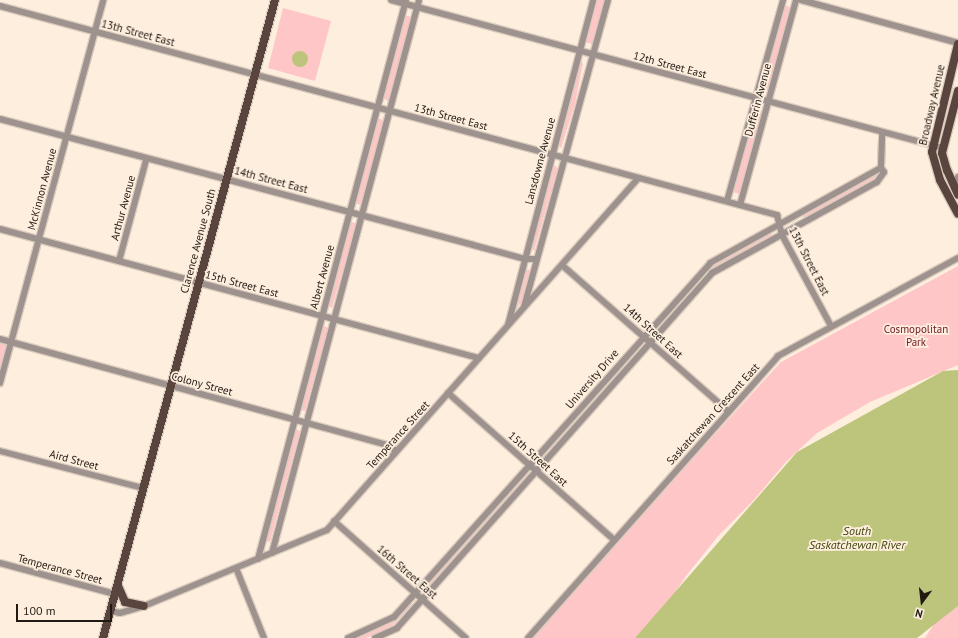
<!DOCTYPE html>
<style>
body{margin:0}
#map{position:relative;width:958px;height:638px;overflow:hidden;background:#feeede;font-family:"PT Sans",sans-serif}
div>[style]{position:absolute}
[style*='--x']{left:calc(var(--x)*1px);top:calc(var(--y)*1px);width:calc(var(--w)*1px);rotate:calc(var(--a)*1deg)}
.green>*{inset:0;background:#ffc6c7}
.water>*{inset:0;background:#bdc57d}
.round{border-radius:50%}
.roads{filter:drop-shadow(1px 0 #dbccbe) drop-shadow(-1px 0 #dbccbe) drop-shadow(0 1px #dbccbe) drop-shadow(0 -1px #dbccbe)}
.minor>*{height:6px;margin:-3px;padding:0 3px;transform-origin:3px;border-radius:3px;background:#9d928d}
.major>*{height:8px;margin:-4px;padding:0 4px;transform-origin:4px;border-radius:4px;background:#59453e}
span{translate:-50% -50%;white-space:nowrap;text-align:center;line-height:1.15;-webkit-text-stroke:3.5px #feeede;paint-order:stroke}
.street-label{font-size:11px;color:#211a13}
.park-label{font-size:11px;color:#721725}
.water-label{font-size:12px;color:#3f440c;font-style:italic}
.north{position:absolute;left:902px;top:582px;width:40px;height:40px;-webkit-text-stroke:3px #feeede;paint-order:stroke;rotate:195deg;font-size:11px;font-weight:700;line-height:16px;text-align:center;color:#211a13}
.north::after{content:'';display:block;margin:auto;width:14px;height:18px;background:#211a13;clip-path:polygon(50% 0,100% 100%,50% 72%,0 100%)}
.scale{position:absolute;left:16px;top:604px;width:96px;height:18px;box-sizing:border-box;border:2px solid #211a13;border-top:0;padding-left:5px;font-size:12px;line-height:14px;white-space:nowrap;color:#211a13;-webkit-text-stroke:3px #feeede;paint-order:stroke}
</style>
<div id="map">
<div class="green">
<div style="clip-path:polygon(596px 0,605px 0,592px 44px,585px 42px)"></div>
<div style="clip-path:polygon(784px 5px,790px 7px,768px 90px,762px 90px)"></div>
<div style="clip-path:polygon(283px 8px,331px 21px,315px 81px,268px 68px)"></div>
<div style="clip-path:polygon(405px 15px,411px 17px,388px 101px,382px 98px)"></div>
<div style="clip-path:polygon(581px 62px,583px 63px,575px 104px,561px 148px,559px 146px)"></div>
<div style="clip-path:polygon(755px 109px,762px 111px,739px 194px,733px 192px)"></div>
<div style="clip-path:polygon(377px 118px,384px 120px,360px 205px,355px 203px)"></div>
<div style="clip-path:polygon(554px 165px,558px 168px,534px 251px,531px 248px)"></div>
<div style="clip-path:polygon(878px 174px,873px 182px,806px 218px,803px 217px,804px 214px)"></div>
<div style="clip-path:polygon(350px 221px,356px 224px,332px 308px,328px 306px)"></div>
<div style="clip-path:polygon(771px 233px,772px 236px,714px 269px,655px 333px,653px 331px,710px 267px)"></div>
<div style="clip-path:polygon(958px 266px,958px 365px,870px 402px,817px 433px,786px 462px,752px 502px,719px 535px,686px 576px,657px 620px,636px 638px,529px 638px,781px 362px)"></div>
<div style="clip-path:polygon(526px 269px,530px 270px,522px 302px,516px 308px)"></div>
<div style="clip-path:polygon(323px 325px,328px 328px,305px 411px,300px 410px)"></div>
<div style="clip-path:polygon(0 340px,11px 343px,0 383px)"></div>
<div style="clip-path:polygon(639px 346px,642px 348px,541px 461px,539px 459px)"></div>
<div style="clip-path:polygon(295px 429px,300px 431px,270px 542px,265px 541px)"></div>
<div style="clip-path:polygon(526px 474px,528px 476px,427px 589px,425px 586px)"></div>
<div style="clip-path:polygon(410px 603px,413px 605px,391px 627px,366px 638px,355px 638px,389px 624px)"></div>
<div style="clip-path:polygon(958px 606px,958px 638px,925px 638px,936px 621px)"></div>
</div>
<div class="water">
<div class="round" style="left:292px;top:51px;width:16px;height:16px"></div>
<div style="clip-path:polygon(958px 370px,958px 606px,917px 638px,635px 638px,797px 452px,943px 371px)"></div>
</div>
<div class="roads">
<div class="minor">
<div style="--x:391;--y:0;--w:571;--a:15.01"></div>
<div style="--x:801;--y:0;--w:163;--a:15.3"></div>
<div style="--x:0;--y:6;--w:805;--a:15.06"></div>
<div style="--x:777;--y:215;--w:21;--a:76"></div>
<div style="--x:782;--y:235;--w:103;--a:61.7"></div>
<div style="--x:0;--y:119;--w:489;--a:14.9"></div>
<div style="--x:473;--y:245;--w:54;--a:15.1"></div>
<div style="--x:525;--y:259;--w:12;--a:0"></div>
<div style="--x:954;--y:188;--w:12;--a:-70"></div>
<div style="--x:727;--y:201;--w:209;--a:-74.4"></div>
<div style="--x:740;--y:205;--w:213;--a:-74.7"></div>
<div style="--x:0;--y:229;--w:496;--a:15.1"></div>
<div style="--x:119;--y:261;--w:105;--a:-75"></div>
<div style="--x:563;--y:266;--w:220;--a:41.3"></div>
<div style="--x:524;--y:307;--w:318;--a:-74.7"></div>
<div style="--x:508;--y:325;--w:336;--a:-75.3"></div>
<div style="--x:0;--y:339;--w:402;--a:15.3"></div>
<div style="--x:388;--y:445;--w:10;--a:37"></div>
<div style="--x:0;--y:383;--w:397;--a:-74.9"></div>
<div style="--x:448;--y:393;--w:222;--a:41.5"></div>
<div style="--x:0;--y:451;--w:148;--a:14.5"></div>
<div style="--x:334;--y:521;--w:176;--a:41.6"></div>
<div style="--x:272;--y:553;--w:572;--a:-75.11"></div>
<div style="--x:258;--y:559;--w:578;--a:-75.17"></div>
<div style="--x:0;--y:563;--w:119;--a:15.1"></div>
<div style="--x:236;--y:568;--w:75;--a:68.2"></div>
<div style="--x:111;--y:611;--w:9;--a:13"></div>
<div style="--x:120;--y:613;--w:25;--a:-16"></div>
<div style="--x:144;--y:606;--w:198;--a:-22.6"></div>
<div style="--x:327;--y:530;--w:470;--a:-48.5"></div>
<div style="--x:348;--y:638;--w:51;--a:-24.5"></div>
<div style="--x:394;--y:617;--w:475;--a:-48.2"></div>
<div style="--x:710;--y:263;--w:196;--a:-29.1"></div>
<div style="--x:375;--y:638;--w:24;--a:-24"></div>
<div style="--x:397;--y:628;--w:475;--a:-48.4"></div>
<div style="--x:712;--y:273;--w:188;--a:-28.9"></div>
<div style="--x:877;--y:182;--w:12;--a:-55"></div>
<div style="--x:884;--y:172;--w:5;--a:-127"></div>
<div style="--x:881;--y:168;--w:35;--a:-88"></div>
<div style="--x:528;--y:638;--w:377;--a:-48.4"></div>
<div style="--x:778;--y:356;--w:205;--a:-28.6"></div>
</div>
<div class="major">
<div style="--x:958;--y:44;--w:111;--a:103.5"></div>
<div style="--x:932;--y:152;--w:29;--a:74"></div>
<div style="--x:940;--y:180;--w:38;--a:62"></div>
<div style="--x:958;--y:91;--w:64;--a:104.5"></div>
<div style="--x:942;--y:153;--w:18;--a:74"></div>
<div style="--x:947;--y:170;--w:27;--a:66"></div>
<div style="--x:118;--y:586;--w:17;--a:66"></div>
<div style="--x:125;--y:602;--w:19;--a:12"></div>
<div style="--x:103;--y:638;--w:661;--a:-74.91"></div>
</div>
</div>
<div class="street-label">
<span style="left:138px;top:33px;rotate:15deg">13th Street East</span>
<span style="left:670px;top:65px;rotate:15deg">12th Street East</span>
<span style="left:758px;top:100px;rotate:-75deg">Dufferin Avenue</span>
<span style="left:932px;top:105px;rotate:-77deg">Broadway Avenue</span>
<span style="left:451px;top:117px;rotate:15deg">13th Street East</span>
<span style="left:540px;top:161px;rotate:-75deg">Lansdowne Avenue</span>
<span style="left:271px;top:180px;rotate:15deg">14th Street East</span>
<span style="left:42px;top:189px;rotate:-75deg">McKinnon Avenue</span>
<span style="left:123px;top:208px;rotate:-75deg">Arthur Avenue</span>
<span style="left:198px;top:241px;rotate:-75deg">Clarence Avenue South</span>
<span style="left:809px;top:261px;rotate:63deg">13th Street East</span>
<span style="left:322px;top:277px;rotate:-75deg">Albert Avenue</span>
<span style="left:242px;top:284px;rotate:15deg">15th Street East</span>
<span style="left:653px;top:331px;rotate:42deg">14th Street East</span>
<span style="left:592px;top:379px;rotate:-49deg">University Drive</span>
<span style="left:202px;top:384px;rotate:15deg">Colony Street</span>
<span style="left:713px;top:414px;rotate:-48deg">Saskatchewan Crescent East</span>
<span style="left:398px;top:435px;rotate:-48deg">Temperance Street</span>
<span style="left:538px;top:459px;rotate:42deg">15th Street East</span>
<span style="left:74px;top:460px;rotate:15deg">Aird Street</span>
<span style="left:60px;top:569px;rotate:15deg">Temperance Street</span>
<span style="left:407px;top:572px;rotate:41deg">16th Street East</span>
</div>
<div class="park-label">
<span style="left:916px;top:336px">Cosmopolitan<br>Park</span>
</div>
<div class="water-label">
<span style="left:857px;top:538px">South<br>Saskatchewan River</span>
</div>
<div class="north">N</div>
<div class="scale">100 m</div>
</div>
